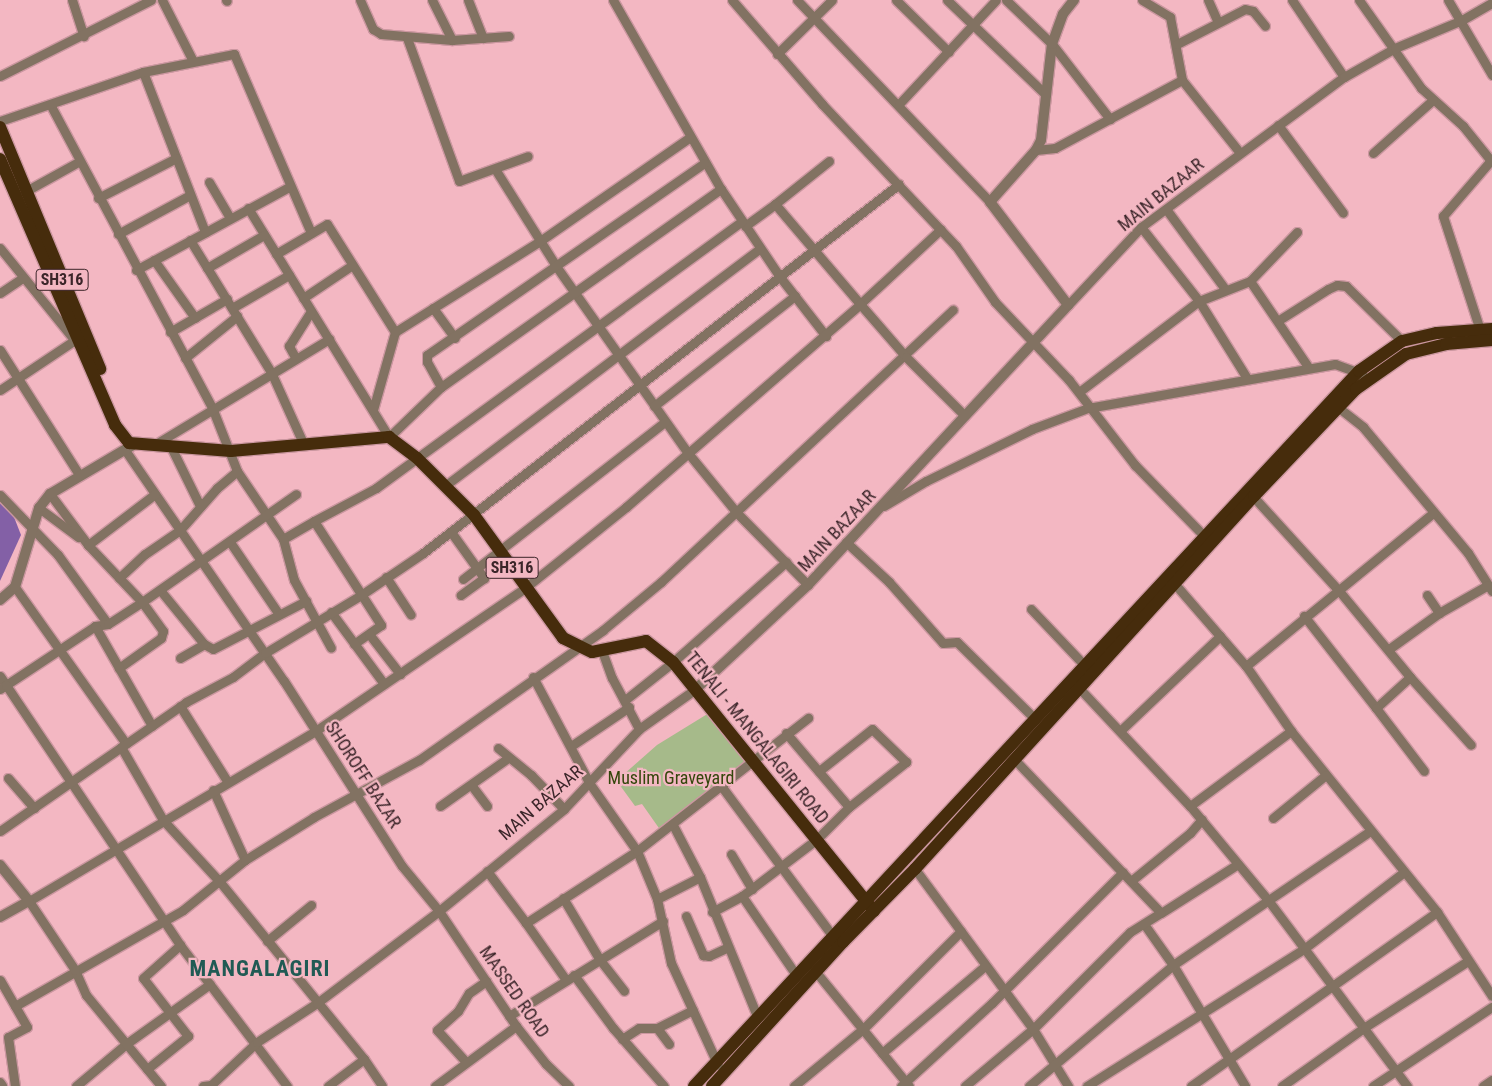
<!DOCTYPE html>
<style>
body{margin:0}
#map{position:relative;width:1492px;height:1086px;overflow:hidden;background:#f3b7c2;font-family:"Roboto Condensed",sans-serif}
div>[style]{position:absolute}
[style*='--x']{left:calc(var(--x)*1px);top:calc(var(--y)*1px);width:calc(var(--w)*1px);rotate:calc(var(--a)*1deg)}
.green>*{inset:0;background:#a6ba8a}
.water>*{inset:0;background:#8360a6}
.roads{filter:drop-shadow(1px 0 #cb97a0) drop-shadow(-1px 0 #cb97a0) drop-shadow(0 1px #cb97a0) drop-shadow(0 -1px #cb97a0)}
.minor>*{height:9px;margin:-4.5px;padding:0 4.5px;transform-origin:4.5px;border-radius:4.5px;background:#827262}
.tertiary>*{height:10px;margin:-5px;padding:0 5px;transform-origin:5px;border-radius:5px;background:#827262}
.primary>*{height:12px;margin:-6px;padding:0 6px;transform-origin:6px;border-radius:6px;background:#462c0c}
span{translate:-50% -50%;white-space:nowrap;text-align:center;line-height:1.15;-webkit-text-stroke:4.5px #f3b7c2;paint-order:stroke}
.shield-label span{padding:1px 4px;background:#f3b7c2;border:1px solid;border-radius:4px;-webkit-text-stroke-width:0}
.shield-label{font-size:16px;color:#3b2529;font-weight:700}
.street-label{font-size:18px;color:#3b2529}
.park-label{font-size:18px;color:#33460b}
.district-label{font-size:22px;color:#205a54;font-weight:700;letter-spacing:1px}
</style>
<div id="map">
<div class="green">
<div style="clip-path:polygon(709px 713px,748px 763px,661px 831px,642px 804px,635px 806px,619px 784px,623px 775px,657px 745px)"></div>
</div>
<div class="water">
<div style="clip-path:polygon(0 503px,14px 517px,21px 535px,0 581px)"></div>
</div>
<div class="roads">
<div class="minor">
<div style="--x:72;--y:0;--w:38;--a:72"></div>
<div style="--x:162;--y:0;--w:68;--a:63.1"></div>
<div style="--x:226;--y:0;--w:1;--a:45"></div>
<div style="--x:360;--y:0;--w:32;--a:66"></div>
<div style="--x:373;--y:29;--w:9;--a:32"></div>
<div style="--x:381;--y:34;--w:71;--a:4.8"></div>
<div style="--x:452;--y:40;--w:57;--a:-4"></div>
<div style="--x:432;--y:0;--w:45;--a:63.4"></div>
<div style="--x:468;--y:0;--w:41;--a:68.5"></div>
<div style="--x:613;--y:0;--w:218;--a:60.3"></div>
<div style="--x:721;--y:189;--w:106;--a:56.2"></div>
<div style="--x:780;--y:277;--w:75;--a:52.1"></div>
<div style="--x:732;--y:0;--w:138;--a:49.1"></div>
<div style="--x:822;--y:104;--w:195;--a:46.7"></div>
<div style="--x:956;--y:246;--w:68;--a:55.1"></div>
<div style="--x:995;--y:302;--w:108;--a:46.5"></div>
<div style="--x:1069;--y:380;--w:108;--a:52.2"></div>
<div style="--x:1135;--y:465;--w:99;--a:45.8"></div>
<div style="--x:797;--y:0;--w:279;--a:46.3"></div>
<div style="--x:896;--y:0;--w:74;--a:44.5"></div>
<div style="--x:947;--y:0;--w:137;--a:43.8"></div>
<div style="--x:1006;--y:0;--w:64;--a:43.7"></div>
<div style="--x:1052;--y:44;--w:95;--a:52.3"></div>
<div style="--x:1142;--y:0;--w:33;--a:31"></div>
<div style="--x:1170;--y:17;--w:64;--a:79.2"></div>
<div style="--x:1182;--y:80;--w:93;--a:51.5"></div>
<div style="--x:1208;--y:0;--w:24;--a:66"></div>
<div style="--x:1292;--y:0;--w:93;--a:56"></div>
<div style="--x:1359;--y:0;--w:108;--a:54.8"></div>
<div style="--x:1421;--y:88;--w:57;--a:42.1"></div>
<div style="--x:1463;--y:126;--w:46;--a:51.1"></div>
<div style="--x:1448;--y:0;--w:87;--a:59.6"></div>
<div style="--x:407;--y:38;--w:152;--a:70"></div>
<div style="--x:459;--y:181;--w:73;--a:-19.9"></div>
<div style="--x:1177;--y:44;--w:76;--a:-27.2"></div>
<div style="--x:1245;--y:9;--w:8;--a:14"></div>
<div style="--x:1253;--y:11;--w:19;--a:51"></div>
<div style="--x:777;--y:54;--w:77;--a:-44.5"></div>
<div style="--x:143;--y:72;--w:172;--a:68.8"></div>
<div style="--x:0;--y:76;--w:169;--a:-26.7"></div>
<div style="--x:899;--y:104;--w:142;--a:-47"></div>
<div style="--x:51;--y:106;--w:344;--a:61.9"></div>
<div style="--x:213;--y:410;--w:66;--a:68.5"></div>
<div style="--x:237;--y:471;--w:82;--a:55.9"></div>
<div style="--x:283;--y:539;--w:36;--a:-30"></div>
<div style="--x:314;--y:521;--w:124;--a:57.2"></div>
<div style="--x:381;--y:625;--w:33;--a:145"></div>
<div style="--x:0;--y:121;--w:151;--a:-18.9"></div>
<div style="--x:143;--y:72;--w:93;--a:-11.2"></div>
<div style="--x:234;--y:54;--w:195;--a:66.7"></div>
<div style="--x:1278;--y:125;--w:109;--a:53.5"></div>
<div style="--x:1036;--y:150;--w:19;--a:-6"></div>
<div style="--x:1055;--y:148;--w:144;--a:-28.2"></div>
<div style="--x:1373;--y:153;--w:80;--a:-41.5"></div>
<div style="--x:495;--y:169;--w:115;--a:57.8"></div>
<div style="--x:556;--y:266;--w:229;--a:54.8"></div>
<div style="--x:688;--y:453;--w:77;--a:50.8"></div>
<div style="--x:737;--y:513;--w:101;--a:45.4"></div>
<div style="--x:209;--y:182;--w:42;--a:59.7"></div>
<div style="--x:26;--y:191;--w:60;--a:-29.1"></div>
<div style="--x:98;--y:198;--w:88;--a:-27.1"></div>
<div style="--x:775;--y:204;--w:69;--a:-38.5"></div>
<div style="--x:248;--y:208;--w:269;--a:58.4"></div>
<div style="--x:389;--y:437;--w:72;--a:-43.9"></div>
<div style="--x:441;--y:387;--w:343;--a:-35.3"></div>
<div style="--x:1166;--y:209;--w:99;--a:53.6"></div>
<div style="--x:745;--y:226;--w:37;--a:-36"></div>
<div style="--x:775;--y:204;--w:131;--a:49.6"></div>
<div style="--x:860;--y:304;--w:110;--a:-42.8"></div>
<div style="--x:1141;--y:227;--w:94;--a:51.9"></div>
<div style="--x:1199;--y:301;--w:91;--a:58.1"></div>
<div style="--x:118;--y:234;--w:82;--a:-28.4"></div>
<div style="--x:190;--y:240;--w:155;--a:58.5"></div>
<div style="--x:271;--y:372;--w:80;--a:65.7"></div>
<div style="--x:0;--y:248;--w:122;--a:51"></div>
<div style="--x:276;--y:254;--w:59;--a:-30.5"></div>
<div style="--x:327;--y:224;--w:128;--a:57.8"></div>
<div style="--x:395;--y:332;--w:81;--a:105.8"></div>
<div style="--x:154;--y:260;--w:71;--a:54.7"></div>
<div style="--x:207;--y:268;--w:66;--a:-30.1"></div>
<div style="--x:136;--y:270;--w:174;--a:-28.5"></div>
<div style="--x:1250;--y:281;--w:105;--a:55.9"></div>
<div style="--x:0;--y:293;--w:27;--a:-34"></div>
<div style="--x:303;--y:298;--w:58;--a:-33.7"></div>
<div style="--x:1068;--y:305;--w:107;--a:-46.9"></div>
<div style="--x:1141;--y:227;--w:252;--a:-36.5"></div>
<div style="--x:1344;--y:77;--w:59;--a:-29.6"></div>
<div style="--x:1395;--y:48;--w:73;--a:-22.7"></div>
<div style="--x:1462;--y:20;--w:34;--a:-30"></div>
<div style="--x:232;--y:308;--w:66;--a:-30.1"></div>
<div style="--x:433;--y:308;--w:37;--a:54"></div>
<div style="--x:1279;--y:320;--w:58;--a:-32.3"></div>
<div style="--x:1328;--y:289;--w:10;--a:-24"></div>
<div style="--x:1337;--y:285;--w:9;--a:6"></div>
<div style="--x:1346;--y:286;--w:78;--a:44.5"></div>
<div style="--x:1480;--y:330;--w:120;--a:-108"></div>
<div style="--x:1443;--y:216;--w:75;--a:-49.3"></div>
<div style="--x:170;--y:332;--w:66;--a:-30.1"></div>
<div style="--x:395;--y:332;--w:171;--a:-32.1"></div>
<div style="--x:540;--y:241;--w:181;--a:-34.7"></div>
<div style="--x:0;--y:350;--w:149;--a:57.6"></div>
<div style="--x:295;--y:357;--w:13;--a:-119"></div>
<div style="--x:289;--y:346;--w:41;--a:-57.8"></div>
<div style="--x:185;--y:358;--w:67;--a:-38.9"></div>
<div style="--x:441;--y:387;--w:29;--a:-119"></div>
<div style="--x:427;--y:362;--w:7;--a:-90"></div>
<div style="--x:427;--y:355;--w:337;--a:-34.7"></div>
<div style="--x:0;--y:390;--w:90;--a:-33.7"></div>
<div style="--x:1079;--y:392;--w:151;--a:-37.2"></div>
<div style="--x:1199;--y:301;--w:55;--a:-21.4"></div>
<div style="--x:1250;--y:281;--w:68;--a:-46.2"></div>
<div style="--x:654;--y:406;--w:179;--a:-38"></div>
<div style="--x:1339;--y:408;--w:31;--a:38"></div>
<div style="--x:1363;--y:427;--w:164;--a:50.2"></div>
<div style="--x:1468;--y:553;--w:45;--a:57.7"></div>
<div style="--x:154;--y:445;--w:205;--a:-31.2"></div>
<div style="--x:171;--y:447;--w:66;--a:63.8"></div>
<div style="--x:125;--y:450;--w:280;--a:55.5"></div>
<div style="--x:284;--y:681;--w:219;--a:57.5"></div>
<div style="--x:402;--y:866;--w:58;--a:50.6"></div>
<div style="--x:439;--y:911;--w:138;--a:56.2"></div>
<div style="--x:516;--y:1026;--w:48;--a:51.7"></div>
<div style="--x:546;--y:1064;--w:32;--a:44"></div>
<div style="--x:446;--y:485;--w:393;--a:-37"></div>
<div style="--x:1250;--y:493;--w:134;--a:47.7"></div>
<div style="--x:1340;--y:592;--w:110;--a:50.5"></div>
<div style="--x:1410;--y:677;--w:46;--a:137.6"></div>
<div style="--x:1376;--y:708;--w:117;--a:-128"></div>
<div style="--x:50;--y:494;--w:64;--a:53.3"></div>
<div style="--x:88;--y:545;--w:79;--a:46.5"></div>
<div style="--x:142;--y:602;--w:36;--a:54"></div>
<div style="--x:163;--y:631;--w:7;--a:106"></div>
<div style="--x:161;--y:638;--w:52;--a:144.5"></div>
<div style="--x:0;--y:495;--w:83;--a:46"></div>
<div style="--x:58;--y:555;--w:85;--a:54.1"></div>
<div style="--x:884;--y:506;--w:49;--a:-30.8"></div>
<div style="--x:926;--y:481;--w:118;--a:-26.1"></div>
<div style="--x:1032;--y:429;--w:60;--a:-20.6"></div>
<div style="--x:1088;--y:408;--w:251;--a:-10.1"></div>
<div style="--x:1335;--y:364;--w:29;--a:20"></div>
<div style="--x:39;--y:508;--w:49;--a:36.6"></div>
<div style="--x:314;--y:521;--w:70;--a:-28"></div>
<div style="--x:376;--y:488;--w:453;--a:-36.1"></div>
<div style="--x:451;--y:532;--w:57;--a:54.3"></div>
<div style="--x:484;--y:578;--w:29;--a:144"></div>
<div style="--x:283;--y:539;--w:42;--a:75"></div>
<div style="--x:294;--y:580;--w:77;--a:61.4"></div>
<div style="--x:230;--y:542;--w:86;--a:55.9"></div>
<div style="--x:846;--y:542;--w:59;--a:42.9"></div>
<div style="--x:889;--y:582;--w:81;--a:48.5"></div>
<div style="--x:943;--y:643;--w:14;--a:-4"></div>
<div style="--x:957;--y:642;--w:110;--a:44.6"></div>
<div style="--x:88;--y:545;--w:84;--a:-37.3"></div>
<div style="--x:386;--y:577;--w:45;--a:56.7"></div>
<div style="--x:119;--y:578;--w:35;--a:-43"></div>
<div style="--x:145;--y:554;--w:42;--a:-34.4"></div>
<div style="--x:180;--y:530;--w:56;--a:-48.6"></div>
<div style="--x:217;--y:488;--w:26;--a:-40"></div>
<div style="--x:463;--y:579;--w:256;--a:-37.9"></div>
<div style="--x:1174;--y:583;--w:110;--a:49.1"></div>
<div style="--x:1246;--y:666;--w:242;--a:-39.3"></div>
<div style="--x:15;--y:587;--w:192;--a:54.7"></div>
<div style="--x:160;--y:590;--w:70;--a:50.8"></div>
<div style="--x:204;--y:644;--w:10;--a:29"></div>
<div style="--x:213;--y:649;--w:105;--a:-27.3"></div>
<div style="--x:1427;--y:595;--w:22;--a:56"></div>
<div style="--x:1031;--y:609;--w:83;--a:46.5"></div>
<div style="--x:331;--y:612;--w:89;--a:53.6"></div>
<div style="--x:95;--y:626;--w:13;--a:-9"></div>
<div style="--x:108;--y:624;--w:40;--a:-32.9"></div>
<div style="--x:142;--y:602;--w:188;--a:-35"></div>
<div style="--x:369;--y:634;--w:51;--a:52.2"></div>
<div style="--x:1389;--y:649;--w:62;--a:-35.8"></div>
<div style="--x:1439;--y:613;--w:56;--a:-29.7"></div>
<div style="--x:602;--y:651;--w:29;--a:70"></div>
<div style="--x:612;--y:678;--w:58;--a:62.1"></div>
<div style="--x:180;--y:658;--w:28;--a:-30"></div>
<div style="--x:1246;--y:666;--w:79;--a:55.3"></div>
<div style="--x:1291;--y:731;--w:233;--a:51.1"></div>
<div style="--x:1437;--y:912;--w:100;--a:56.8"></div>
<div style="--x:0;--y:676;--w:11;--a:56"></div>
<div style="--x:6;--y:685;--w:107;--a:-33.5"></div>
<div style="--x:95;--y:626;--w:115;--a:60.3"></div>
<div style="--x:533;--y:677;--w:121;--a:62"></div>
<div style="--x:590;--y:784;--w:82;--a:55"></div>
<div style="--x:637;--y:851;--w:52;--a:67.4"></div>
<div style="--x:657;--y:899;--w:66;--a:77.7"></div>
<div style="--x:671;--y:963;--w:112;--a:65.3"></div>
<div style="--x:1410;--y:677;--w:91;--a:48.1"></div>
<div style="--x:0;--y:689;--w:7;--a:-34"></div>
<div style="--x:6;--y:685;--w:313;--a:56.2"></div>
<div style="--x:180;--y:945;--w:177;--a:52.8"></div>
<div style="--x:1080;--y:689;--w:161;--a:46.8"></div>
<div style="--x:1190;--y:806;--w:122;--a:50.3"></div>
<div style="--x:1268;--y:900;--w:232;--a:53.2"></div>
<div style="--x:625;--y:700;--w:61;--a:-38.4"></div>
<div style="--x:673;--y:662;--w:151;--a:-41.5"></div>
<div style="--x:180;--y:706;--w:89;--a:57.9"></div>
<div style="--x:1376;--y:708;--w:79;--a:52.7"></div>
<div style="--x:1120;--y:731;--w:138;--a:-43.5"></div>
<div style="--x:786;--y:733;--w:97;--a:49.6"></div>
<div style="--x:571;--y:746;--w:70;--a:-33.9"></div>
<div style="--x:121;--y:747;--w:84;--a:60.1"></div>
<div style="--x:163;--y:820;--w:84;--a:47.4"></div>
<div style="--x:220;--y:882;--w:228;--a:50.9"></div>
<div style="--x:364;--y:1059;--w:32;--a:56"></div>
<div style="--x:498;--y:748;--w:43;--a:39.3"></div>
<div style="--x:531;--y:775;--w:47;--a:45.9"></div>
<div style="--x:1015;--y:760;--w:211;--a:46.3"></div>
<div style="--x:1161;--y:913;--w:91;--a:-32.5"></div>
<div style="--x:8;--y:778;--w:40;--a:49"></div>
<div style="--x:472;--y:786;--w:25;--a:53"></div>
<div style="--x:722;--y:787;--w:184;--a:53.4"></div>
<div style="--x:213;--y:790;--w:77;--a:65.4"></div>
<div style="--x:440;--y:806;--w:83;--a:-35.2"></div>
<div style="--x:1190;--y:806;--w:126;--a:-36.6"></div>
<div style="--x:1273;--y:818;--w:68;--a:-39.1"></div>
<div style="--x:673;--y:825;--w:59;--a:62.6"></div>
<div style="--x:700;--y:877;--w:150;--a:67.7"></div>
<div style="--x:0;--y:831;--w:226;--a:-34.7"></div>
<div style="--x:186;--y:702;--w:53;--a:-28"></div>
<div style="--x:233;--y:677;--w:40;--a:-37"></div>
<div style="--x:265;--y:653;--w:112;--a:-31.1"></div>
<div style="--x:361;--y:595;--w:75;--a:-34.1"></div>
<div style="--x:423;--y:553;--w:602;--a:-37.78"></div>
<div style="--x:731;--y:854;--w:41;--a:59"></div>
<div style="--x:915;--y:869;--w:199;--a:53.6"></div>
<div style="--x:1033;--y:1029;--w:67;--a:58.4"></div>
<div style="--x:487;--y:871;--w:65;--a:53.1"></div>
<div style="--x:1131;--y:881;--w:76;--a:-39.1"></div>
<div style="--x:1190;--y:833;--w:18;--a:-49"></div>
<div style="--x:742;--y:896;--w:96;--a:55.6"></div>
<div style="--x:563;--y:898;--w:72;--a:59.2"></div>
<div style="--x:600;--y:960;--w:39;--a:52"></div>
<div style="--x:657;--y:899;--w:48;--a:-27.1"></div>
<div style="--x:712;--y:912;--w:34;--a:-28"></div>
<div style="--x:742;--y:896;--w:94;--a:-37.2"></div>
<div style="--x:817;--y:839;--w:45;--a:-45"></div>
<div style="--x:849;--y:807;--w:73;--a:-38.3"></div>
<div style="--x:906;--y:762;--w:47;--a:-135.9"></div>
<div style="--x:872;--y:729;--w:68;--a:141.6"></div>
<div style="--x:686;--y:916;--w:43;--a:66.4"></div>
<div style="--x:703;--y:955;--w:6;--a:9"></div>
<div style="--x:709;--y:956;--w:21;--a:-25"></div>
<div style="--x:1144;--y:924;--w:50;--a:54.7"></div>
<div style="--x:1173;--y:965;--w:141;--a:59.2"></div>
<div style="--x:267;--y:941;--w:57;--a:-39.3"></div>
<div style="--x:816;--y:972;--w:147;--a:50.8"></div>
<div style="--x:574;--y:975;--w:66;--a:53.7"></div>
<div style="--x:613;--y:1028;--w:77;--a:48.7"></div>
<div style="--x:0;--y:980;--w:54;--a:60.1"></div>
<div style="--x:27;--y:1027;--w:21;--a:152"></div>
<div style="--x:8;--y:1037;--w:49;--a:81.9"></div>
<div style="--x:566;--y:980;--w:70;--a:-125.1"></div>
<div style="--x:526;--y:923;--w:132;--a:-33"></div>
<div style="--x:637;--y:851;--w:217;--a:-37.9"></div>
<div style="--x:15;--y:1006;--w:193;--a:-29.7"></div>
<div style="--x:183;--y:910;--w:80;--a:-38.9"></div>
<div style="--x:245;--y:860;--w:81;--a:-31.9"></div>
<div style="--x:314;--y:817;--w:119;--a:-28.5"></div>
<div style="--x:419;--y:760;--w:225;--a:-35.2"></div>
<div style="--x:603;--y:630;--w:75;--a:-39.6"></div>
<div style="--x:661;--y:582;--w:399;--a:-43"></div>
<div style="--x:509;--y:1016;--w:181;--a:-31.7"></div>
<div style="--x:657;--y:1028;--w:20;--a:53"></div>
<div style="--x:622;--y:1039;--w:20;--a:-33"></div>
<div style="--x:639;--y:1028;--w:18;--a:0"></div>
<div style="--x:657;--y:1028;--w:40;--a:-26.6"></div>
<div style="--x:882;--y:1053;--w:135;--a:-40.2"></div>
<div style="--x:466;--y:1062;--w:43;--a:-132.2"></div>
<div style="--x:437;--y:1030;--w:28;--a:-42"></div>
<div style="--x:458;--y:1011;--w:21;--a:-59"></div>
<div style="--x:469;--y:993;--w:21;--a:-35"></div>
<div style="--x:147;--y:1069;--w:53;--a:-38.8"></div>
<div style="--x:188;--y:1036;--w:73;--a:-127.8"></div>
<div style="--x:143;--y:978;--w:50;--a:-41.7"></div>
<div style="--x:76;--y:1086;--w:65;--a:-40"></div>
<div style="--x:126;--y:1044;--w:103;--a:-35.5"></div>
<div style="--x:161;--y:1086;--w:118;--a:-129.5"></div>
<div style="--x:86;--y:995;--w:27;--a:-114"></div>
<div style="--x:75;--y:970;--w:83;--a:-123.7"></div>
<div style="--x:29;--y:901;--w:331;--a:-30.7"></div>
<div style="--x:314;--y:732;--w:255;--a:-34.3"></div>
<div style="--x:525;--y:588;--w:129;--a:-38.7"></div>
<div style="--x:626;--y:507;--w:310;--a:-40.9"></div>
<div style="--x:860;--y:304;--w:70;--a:49"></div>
<div style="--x:906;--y:357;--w:83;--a:45"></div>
<div style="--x:203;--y:1086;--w:8;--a:-7"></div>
<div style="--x:211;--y:1085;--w:63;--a:-43.1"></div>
<div style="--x:257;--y:1042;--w:72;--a:-33"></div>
<div style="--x:317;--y:1003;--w:153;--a:-37"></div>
<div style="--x:439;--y:911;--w:161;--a:-39.2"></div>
<div style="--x:564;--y:809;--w:110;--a:-46.8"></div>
<div style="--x:639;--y:729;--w:71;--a:-35.3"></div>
<div style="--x:328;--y:1086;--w:45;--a:-36.9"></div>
<div style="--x:435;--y:1086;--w:101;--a:-36.5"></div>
<div style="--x:794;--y:1086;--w:91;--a:-39.6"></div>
<div style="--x:864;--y:1028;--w:137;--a:-45"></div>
<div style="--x:901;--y:1086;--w:123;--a:-42.4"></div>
<div style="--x:992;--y:1003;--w:185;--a:-45"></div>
<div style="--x:965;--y:1086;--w:89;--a:-40"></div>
<div style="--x:1033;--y:1029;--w:137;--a:-45"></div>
<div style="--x:1130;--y:932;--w:36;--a:-32"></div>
<div style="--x:1029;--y:1086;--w:188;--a:-40"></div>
<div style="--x:1173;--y:965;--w:237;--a:-34.2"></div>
<div style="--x:1087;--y:1086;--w:258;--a:-32.3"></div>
<div style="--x:1305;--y:948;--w:125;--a:-37.5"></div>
<div style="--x:1191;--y:1086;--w:301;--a:-35.3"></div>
<div style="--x:1282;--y:1086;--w:102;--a:-35.4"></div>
<div style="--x:1365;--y:1027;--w:122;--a:-32.7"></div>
<div style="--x:1373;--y:1086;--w:143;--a:-33.6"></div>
<div style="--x:1483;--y:1086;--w:11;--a:-34"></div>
</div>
<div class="tertiary">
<div style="--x:0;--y:600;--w:20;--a:-41"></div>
<div style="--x:15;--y:587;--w:83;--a:-73.1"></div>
<div style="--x:39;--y:508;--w:18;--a:-52"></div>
<div style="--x:50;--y:494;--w:96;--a:-30.6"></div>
<div style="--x:697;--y:688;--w:151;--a:-42.9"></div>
<div style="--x:808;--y:585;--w:382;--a:-47.1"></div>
<div style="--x:1068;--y:305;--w:129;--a:-127.1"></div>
<div style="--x:990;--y:202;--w:69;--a:-48.5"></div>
<div style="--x:1036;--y:150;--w:11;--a:-63"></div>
<div style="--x:1041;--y:140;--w:97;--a:-83.5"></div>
<div style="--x:1052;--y:44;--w:32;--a:-70"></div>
<div style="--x:1063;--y:14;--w:18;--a:-52"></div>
<div style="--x:0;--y:865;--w:46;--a:51.1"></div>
<div style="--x:29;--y:901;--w:33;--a:151"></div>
<div style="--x:0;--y:1083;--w:4;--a:56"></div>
</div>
<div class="primary">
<div style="--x:0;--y:127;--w:262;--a:67.5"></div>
<div style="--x:0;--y:159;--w:290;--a:66.6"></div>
<div style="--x:115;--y:425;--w:23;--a:52"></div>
<div style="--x:129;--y:443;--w:102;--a:4.5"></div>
<div style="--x:231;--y:451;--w:159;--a:-5.1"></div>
<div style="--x:389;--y:437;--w:35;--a:37"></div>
<div style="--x:417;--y:458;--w:81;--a:45"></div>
<div style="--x:474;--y:515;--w:152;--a:54.1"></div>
<div style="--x:563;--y:638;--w:32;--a:26"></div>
<div style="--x:592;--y:652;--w:55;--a:-11.5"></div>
<div style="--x:646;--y:641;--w:34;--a:38"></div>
<div style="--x:673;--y:662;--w:320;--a:51.1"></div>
<div style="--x:694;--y:1086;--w:976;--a:-47.08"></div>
<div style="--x:1359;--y:371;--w:52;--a:-34.9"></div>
<div style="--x:1402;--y:341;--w:36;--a:-13"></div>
<div style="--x:1437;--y:333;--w:55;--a:-4.2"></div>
<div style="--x:712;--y:1086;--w:195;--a:-47.7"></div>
<div style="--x:843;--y:942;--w:103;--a:-45.4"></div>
<div style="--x:915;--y:869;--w:504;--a:-47.73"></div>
<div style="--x:1254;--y:496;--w:148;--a:-46.4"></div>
<div style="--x:1356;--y:389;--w:61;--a:-35"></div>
<div style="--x:1406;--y:354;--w:41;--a:-14"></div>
<div style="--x:1446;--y:344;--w:46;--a:-5"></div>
</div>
</div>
<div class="shield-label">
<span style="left:62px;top:280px">SH316</span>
<span style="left:512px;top:568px">SH316</span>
</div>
<div class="street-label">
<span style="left:1161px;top:195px;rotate:-39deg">MAIN BAZAAR</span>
<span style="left:837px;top:531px;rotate:-47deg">MAIN BAZAAR</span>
<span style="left:757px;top:738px;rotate:51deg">TENALI - MANGALAGIRI ROAD</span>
<span style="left:363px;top:775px;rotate:57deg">SHOROFF BAZAR</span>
<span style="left:541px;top:803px;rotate:-41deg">MAIN BAZAAR</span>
<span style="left:514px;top:992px;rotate:55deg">MASSED ROAD</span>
</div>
<div class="park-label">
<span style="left:671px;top:778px">Muslim Graveyard</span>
</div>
<div class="district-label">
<span style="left:260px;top:969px">MANGALAGIRI</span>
</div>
</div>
